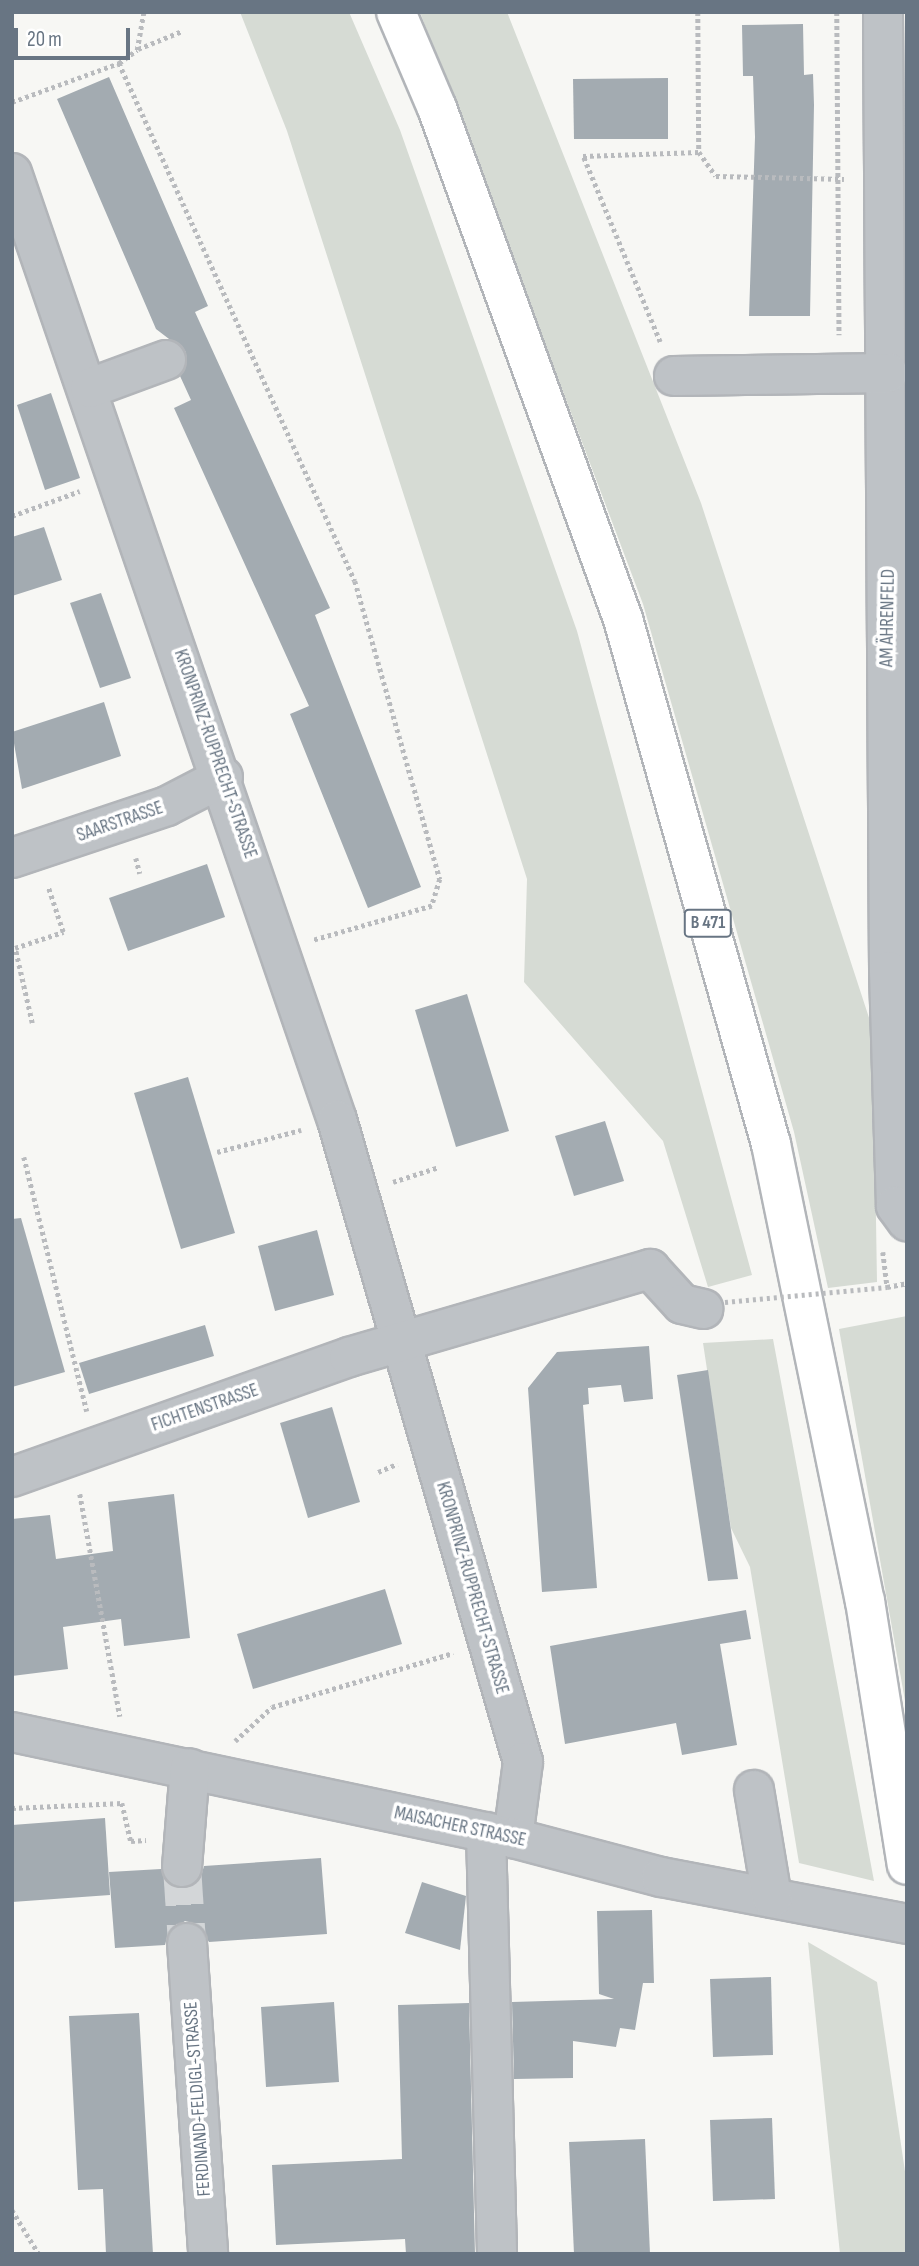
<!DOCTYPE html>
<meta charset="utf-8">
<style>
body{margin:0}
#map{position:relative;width:919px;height:2266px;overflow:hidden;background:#f7f7f4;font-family:"Sofia Sans Condensed",sans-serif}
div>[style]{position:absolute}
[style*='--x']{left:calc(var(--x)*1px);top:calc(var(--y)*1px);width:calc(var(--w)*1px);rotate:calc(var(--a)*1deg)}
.green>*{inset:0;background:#d6dbd4}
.building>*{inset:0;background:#a3abb1}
.minor-tunnel>*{height:38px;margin-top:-19px;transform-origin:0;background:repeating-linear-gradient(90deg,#d3d6d8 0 38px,transparent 0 57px)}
.path>*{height:4.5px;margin-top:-2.25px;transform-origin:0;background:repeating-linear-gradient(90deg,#b9bbbe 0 3.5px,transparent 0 7px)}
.roads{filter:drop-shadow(2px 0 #b2b5b9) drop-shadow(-2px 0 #b2b5b9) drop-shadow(0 2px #b2b5b9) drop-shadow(0 -2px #b2b5b9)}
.minor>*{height:38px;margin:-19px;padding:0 19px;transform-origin:19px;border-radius:19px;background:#bec2c6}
.highway>*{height:38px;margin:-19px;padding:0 19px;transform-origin:19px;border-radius:19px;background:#fff}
.path-bridge>*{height:4.5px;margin-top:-2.25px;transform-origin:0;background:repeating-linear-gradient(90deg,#b9bbbe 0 3.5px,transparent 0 7px)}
span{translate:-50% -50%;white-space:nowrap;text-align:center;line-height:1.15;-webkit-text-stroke:7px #fff;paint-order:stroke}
.shield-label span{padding:2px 5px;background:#fff;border:2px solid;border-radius:5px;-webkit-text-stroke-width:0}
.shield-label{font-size:18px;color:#687583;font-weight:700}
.street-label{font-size:19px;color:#687583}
.frame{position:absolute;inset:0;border:14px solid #687583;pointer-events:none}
.scale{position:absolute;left:14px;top:28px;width:116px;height:32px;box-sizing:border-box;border:4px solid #687583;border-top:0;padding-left:9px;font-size:21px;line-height:24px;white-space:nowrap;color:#687583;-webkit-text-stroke:5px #fff;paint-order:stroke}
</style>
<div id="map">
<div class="green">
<div style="clip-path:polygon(240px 12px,349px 12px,400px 130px,577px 631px,752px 1275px,708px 1287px,663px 1141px,524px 982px,527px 879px,287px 131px)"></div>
<div style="clip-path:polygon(420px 12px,507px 12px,701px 503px,873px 1030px,877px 1282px,828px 1288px,794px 1132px,643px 604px)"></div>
<div style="clip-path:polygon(907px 1316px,907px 1712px,839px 1329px)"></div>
<div style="clip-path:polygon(773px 1339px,874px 1881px,799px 1863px,750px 1567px,731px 1528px,703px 1343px)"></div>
<div style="clip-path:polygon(808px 1942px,877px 1982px,907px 2185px,907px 2254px,840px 2254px)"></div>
</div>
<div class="building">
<div style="clip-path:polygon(803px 24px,804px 75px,813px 74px,814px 105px,810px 316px,749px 316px,755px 137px,753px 76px,743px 76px,742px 25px)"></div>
<div style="clip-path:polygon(109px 77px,208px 306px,195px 312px,330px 608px,315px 615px,421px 887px,368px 908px,290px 714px,309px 706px,174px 408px,191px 400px,180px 376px,186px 352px,156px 329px,57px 99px)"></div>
<div style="clip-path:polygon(668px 78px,668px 139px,574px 139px,573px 79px)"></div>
<div style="clip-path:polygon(51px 393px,80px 478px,45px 490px,17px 405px)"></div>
<div style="clip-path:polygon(44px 527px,62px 580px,12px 596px,12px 537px)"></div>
<div style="clip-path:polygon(101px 593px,131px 678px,100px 688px,70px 603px)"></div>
<div style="clip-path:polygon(104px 702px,121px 756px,22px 789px,12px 732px)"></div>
<div style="clip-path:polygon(207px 864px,225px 917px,128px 951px,109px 898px)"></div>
<div style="clip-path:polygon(467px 994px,509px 1131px,456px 1147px,415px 1010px)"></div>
<div style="clip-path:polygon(188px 1077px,235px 1233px,181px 1249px,134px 1093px)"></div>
<div style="clip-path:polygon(605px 1121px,624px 1181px,574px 1196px,555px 1136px)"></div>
<div style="clip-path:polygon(21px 1218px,65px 1372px,12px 1387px,12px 1219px)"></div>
<div style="clip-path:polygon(317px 1230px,334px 1295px,275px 1311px,258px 1246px)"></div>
<div style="clip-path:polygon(205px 1325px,214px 1356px,89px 1394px,79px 1363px)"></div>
<div style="clip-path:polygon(649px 1346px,653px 1399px,624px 1402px,621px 1385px,588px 1388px,589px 1404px,583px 1405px,597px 1588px,542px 1592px,528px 1388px,557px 1352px)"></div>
<div style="clip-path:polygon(708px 1370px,738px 1579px,708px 1581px,677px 1375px)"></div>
<div style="clip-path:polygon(332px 1407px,360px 1502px,308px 1518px,280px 1423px)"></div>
<div style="clip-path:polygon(174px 1494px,190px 1638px,124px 1646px,121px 1619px,63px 1627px,68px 1669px,12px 1676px,12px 1519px,50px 1515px,56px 1559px,113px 1551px,108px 1502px)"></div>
<div style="clip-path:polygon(385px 1589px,402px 1644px,253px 1689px,237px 1634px)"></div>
<div style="clip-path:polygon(746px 1610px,751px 1639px,720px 1644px,737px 1745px,682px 1755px,676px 1723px,565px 1744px,550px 1646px)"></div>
<div style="clip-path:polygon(105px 1818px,110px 1895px,12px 1902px,12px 1825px)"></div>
<div style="clip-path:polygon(321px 1858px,327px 1934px,209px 1942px,197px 1924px,185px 1921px,168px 1933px,165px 1945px,115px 1948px,109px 1872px,161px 1869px,169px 1885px,181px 1889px,200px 1880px,204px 1866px)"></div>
<div style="clip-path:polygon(422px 1882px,466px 1896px,460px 1950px,405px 1933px)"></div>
<div style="clip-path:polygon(652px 1910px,654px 1983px,643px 1983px,635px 2030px,620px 2028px,616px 2047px,573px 2041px,573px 2078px,514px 2079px,512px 2002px,614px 1999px,599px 1994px,597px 1911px)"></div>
<div style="clip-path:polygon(771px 1977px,773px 2055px,713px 2057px,710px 1979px)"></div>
<div style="clip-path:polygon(334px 2002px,339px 2082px,266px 2087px,261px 2007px)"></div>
<div style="clip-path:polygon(469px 2003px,475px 2254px,406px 2254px,405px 2239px,276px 2245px,272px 2165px,402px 2159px,398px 2005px)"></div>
<div style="clip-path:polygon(139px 2013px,153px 2254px,106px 2254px,103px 2189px,78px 2190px,69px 2016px)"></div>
<div style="clip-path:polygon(772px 2118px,775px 2199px,713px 2201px,710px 2120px)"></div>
<div style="clip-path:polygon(645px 2139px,650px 2254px,574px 2254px,569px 2142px)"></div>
</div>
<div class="minor-tunnel">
<div style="--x:182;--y:1867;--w:76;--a:86.2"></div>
</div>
<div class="path">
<div style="--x:698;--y:12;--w:140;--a:89.6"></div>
<div style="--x:699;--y:152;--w:29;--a:55"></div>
<div style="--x:716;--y:176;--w:128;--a:1.3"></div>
<div style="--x:837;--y:12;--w:323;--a:89.6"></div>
<div style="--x:138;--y:49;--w:48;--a:-22.2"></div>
<div style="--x:119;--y:63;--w:569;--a:65.51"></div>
<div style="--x:355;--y:581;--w:310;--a:74.1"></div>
<div style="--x:440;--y:879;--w:28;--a:107"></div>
<div style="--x:432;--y:906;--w:123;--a:163.9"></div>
<div style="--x:12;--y:102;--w:114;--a:-20"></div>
<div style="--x:119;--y:63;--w:22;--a:-36"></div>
<div style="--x:137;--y:50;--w:39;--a:-80"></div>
<div style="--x:660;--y:342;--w:201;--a:-112.5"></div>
<div style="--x:583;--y:156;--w:116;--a:-2"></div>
<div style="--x:12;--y:516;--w:72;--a:-20.2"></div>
<div style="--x:136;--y:858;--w:16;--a:76"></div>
<div style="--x:32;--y:1023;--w:77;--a:-102.8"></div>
<div style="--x:15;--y:948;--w:51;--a:-18.4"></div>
<div style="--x:63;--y:932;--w:47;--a:-108.4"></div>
<div style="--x:217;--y:1152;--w:87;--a:-14.7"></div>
<div style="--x:24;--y:1157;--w:262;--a:76.1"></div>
<div style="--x:393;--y:1182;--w:48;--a:-18.1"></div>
<div style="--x:883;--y:1252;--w:35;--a:83"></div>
<div style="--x:887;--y:1287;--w:20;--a:-11"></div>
<div style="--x:378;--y:1472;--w:21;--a:-23"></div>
<div style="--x:80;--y:1494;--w:226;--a:79.8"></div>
<div style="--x:235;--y:1741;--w:50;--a:-42.6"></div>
<div style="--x:272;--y:1707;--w:189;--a:-16.6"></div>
<div style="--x:12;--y:1808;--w:110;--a:-2.6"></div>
<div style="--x:122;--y:1803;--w:39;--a:77"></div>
<div style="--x:131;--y:1841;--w:15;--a:-4"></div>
<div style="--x:12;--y:2210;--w:52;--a:58.5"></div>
</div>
<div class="roads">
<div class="minor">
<div style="--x:883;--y:12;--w:959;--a:89.64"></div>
<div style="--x:889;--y:971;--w:235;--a:88.3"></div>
<div style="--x:896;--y:1206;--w:19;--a:54"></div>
<div style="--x:12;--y:173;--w:1001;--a:71.06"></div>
<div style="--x:337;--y:1120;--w:668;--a:73.84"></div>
<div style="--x:523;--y:1762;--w:77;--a:97.5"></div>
<div style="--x:674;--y:376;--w:214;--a:-0.8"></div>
<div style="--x:90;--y:388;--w:81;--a:-20.2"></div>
<div style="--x:12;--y:858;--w:163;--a:-18.5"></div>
<div style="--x:167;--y:806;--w:63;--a:-27.4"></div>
<div style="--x:12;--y:1477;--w:358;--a:-19.6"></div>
<div style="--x:349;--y:1357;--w:314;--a:-16.3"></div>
<div style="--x:650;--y:1269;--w:47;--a:47.6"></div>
<div style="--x:682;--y:1304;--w:22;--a:13"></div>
<div style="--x:12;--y:1732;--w:512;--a:11.95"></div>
<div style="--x:513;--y:1838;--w:153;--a:14.8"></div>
<div style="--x:661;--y:1877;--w:250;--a:10.8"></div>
<div style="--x:754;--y:1790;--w:109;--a:80.5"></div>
<div style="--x:486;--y:1832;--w:422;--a:88.5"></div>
<div style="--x:182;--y:1867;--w:99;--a:-85.4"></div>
<div style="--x:187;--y:1943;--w:312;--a:86.1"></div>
</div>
<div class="highway">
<div style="--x:396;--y:12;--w:104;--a:66.9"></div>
<div style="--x:437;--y:108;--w:544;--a:70"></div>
<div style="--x:623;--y:619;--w:545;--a:74.26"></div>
<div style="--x:771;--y:1144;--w:467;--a:78.4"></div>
<div style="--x:865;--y:1601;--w:267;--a:81"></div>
</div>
</div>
<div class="path-bridge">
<div style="--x:725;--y:1302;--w:163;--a:-5.3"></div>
</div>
<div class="shield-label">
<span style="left:708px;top:923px">B 471</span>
</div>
<div class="street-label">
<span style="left:888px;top:618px;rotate:-89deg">AM ÄHRENFELD</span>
<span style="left:215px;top:754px;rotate:71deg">KRONPRINZ-RUPPRECHT-STRASSE</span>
<span style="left:120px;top:822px;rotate:-19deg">SAARSTRASSE</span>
<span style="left:205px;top:1408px;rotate:-19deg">FICHTENSTRASSE</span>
<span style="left:472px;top:1588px;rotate:74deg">KRONPRINZ-RUPPRECHT-STRASSE</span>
<span style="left:460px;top:1827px;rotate:12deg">MAISACHER STRASSE</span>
<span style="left:198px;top:2099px;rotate:-94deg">FERDINAND-FELDIGL-STRASSE</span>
</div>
<div class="frame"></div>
<div class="scale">20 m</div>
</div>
